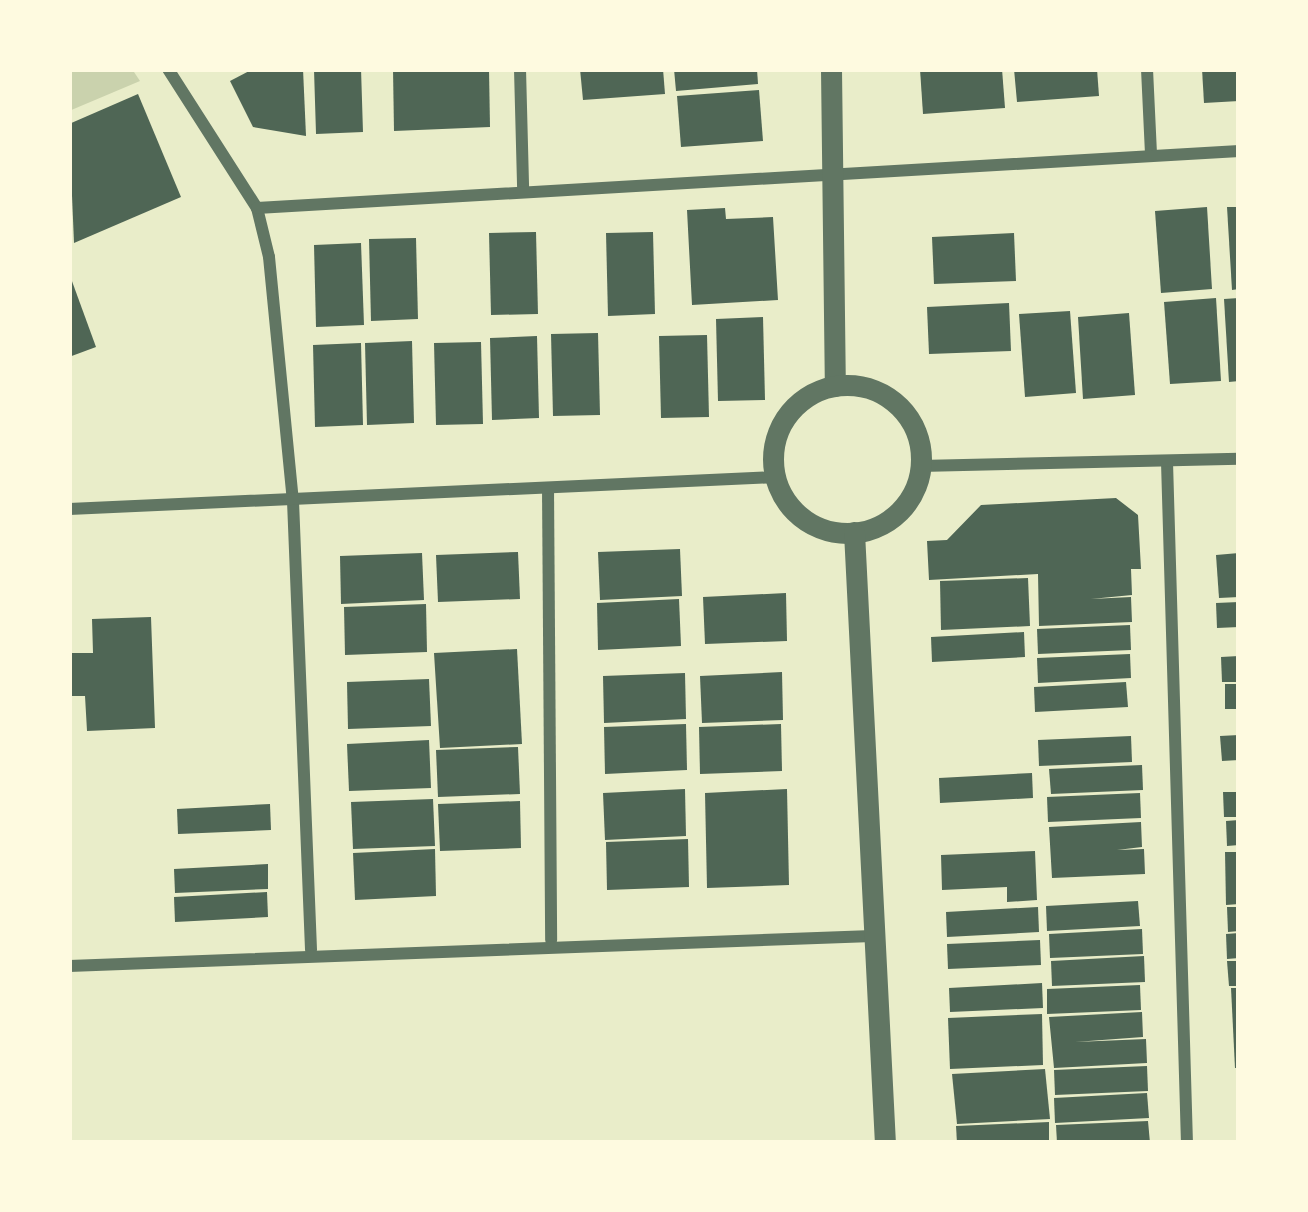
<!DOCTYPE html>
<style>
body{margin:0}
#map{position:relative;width:1308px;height:1212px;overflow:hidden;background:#e9edc9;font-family:Inter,sans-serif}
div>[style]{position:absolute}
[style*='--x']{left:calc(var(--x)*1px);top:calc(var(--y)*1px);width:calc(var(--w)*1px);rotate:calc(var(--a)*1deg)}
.green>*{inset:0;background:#cad2ad}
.building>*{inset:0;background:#4f6655}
.minor>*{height:12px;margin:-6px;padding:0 6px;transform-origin:6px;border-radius:6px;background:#617663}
.tertiary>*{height:21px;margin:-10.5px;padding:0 10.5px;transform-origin:10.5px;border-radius:10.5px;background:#617663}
.tertiary>.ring{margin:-10.5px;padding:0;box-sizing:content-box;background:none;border:21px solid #617663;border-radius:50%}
span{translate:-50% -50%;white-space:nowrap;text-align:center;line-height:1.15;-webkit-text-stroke:12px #fefae0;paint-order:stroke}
.frame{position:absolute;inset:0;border:72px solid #fefae0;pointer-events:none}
</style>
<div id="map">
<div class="green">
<div style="clip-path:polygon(69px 69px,132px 69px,140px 81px,69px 111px)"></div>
</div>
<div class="building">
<div style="clip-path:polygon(253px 69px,303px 69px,306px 136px,253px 127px,230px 81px)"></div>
<div style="clip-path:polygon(314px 69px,361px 69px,363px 132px,316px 134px)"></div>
<div style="clip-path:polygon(393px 69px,489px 69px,490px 127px,394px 131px)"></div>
<div style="clip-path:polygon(580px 69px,663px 69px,665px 94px,583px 100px)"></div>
<div style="clip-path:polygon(674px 69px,757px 69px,758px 84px,676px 91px)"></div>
<div style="clip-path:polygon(920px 69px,1002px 69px,1005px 108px,923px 114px)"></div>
<div style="clip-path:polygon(1014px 69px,1097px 69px,1099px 96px,1017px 102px)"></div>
<div style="clip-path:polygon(1202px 69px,1239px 69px,1239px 101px,1204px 103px)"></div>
<div style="clip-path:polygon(759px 90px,763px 141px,681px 147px,677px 96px)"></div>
<div style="clip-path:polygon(138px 94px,181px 197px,74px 243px,69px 124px)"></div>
<div style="clip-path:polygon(1207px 207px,1212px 289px,1161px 293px,1155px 211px)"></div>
<div style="clip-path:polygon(1227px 207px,1239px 207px,1239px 289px,1232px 290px)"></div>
<div style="clip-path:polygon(725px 208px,726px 219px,773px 217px,778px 300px,692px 305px,687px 210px)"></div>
<div style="clip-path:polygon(536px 232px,538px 314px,491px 315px,489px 233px)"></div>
<div style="clip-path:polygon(653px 232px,655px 314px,608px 316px,606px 233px)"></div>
<div style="clip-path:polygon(1014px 233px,1016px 281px,934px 284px,932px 237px)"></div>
<div style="clip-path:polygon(416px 238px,418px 319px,371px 321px,369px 239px)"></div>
<div style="clip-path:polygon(361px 243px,364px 325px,316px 327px,314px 245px)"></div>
<div style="clip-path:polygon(69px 273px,96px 347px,69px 357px)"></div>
<div style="clip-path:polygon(1216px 298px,1221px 381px,1170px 384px,1164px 302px)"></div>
<div style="clip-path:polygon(1239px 298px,1239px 381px,1229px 382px,1224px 299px)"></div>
<div style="clip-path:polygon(1009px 303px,1011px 351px,929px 354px,927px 307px)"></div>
<div style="clip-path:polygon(1070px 311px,1076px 393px,1025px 397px,1019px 314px)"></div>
<div style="clip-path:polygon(1129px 313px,1135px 395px,1083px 399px,1078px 317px)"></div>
<div style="clip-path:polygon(763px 317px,765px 400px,718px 401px,716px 319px)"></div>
<div style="clip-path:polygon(598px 333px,600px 415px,553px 416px,551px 334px)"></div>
<div style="clip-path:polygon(707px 335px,709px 417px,661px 418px,659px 336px)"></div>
<div style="clip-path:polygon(537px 336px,539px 418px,492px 420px,490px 338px)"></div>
<div style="clip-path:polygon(412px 341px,414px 423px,367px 425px,365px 343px)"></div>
<div style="clip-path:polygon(481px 342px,483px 424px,436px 425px,434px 343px)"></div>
<div style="clip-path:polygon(361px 343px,363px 425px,315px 427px,313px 345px)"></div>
<div style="clip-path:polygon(1116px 498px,1138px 515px,1141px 569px,1131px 569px,1132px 595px,1091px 599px,1131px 597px,1132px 622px,1039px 626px,1038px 574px,929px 580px,927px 541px,947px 540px,981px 505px)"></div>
<div style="clip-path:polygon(680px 549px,682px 596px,600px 600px,598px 552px)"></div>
<div style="clip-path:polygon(518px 552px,520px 599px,438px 602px,436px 555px)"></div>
<div style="clip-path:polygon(422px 553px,424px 600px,341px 604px,340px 556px)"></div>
<div style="clip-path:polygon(1239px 553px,1239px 597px,1219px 598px,1216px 555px)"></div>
<div style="clip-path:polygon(1028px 578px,1030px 626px,941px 630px,940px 581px)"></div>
<div style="clip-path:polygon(786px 593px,787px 641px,705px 644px,703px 597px)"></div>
<div style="clip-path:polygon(679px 599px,681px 646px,598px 650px,597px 603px)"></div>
<div style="clip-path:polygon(1239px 602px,1239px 627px,1217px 628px,1216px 603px)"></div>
<div style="clip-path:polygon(426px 604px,427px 652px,345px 655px,344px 607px)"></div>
<div style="clip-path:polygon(151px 617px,155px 728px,87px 731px,85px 696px,69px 696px,69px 653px,93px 653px,92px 619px)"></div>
<div style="clip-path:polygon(1130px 625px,1131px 650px,1038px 654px,1037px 629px)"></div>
<div style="clip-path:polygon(1024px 632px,1025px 657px,932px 662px,931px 637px)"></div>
<div style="clip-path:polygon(517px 649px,522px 744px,440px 748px,434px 653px)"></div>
<div style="clip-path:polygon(1130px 654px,1131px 678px,1038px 683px,1037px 658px)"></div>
<div style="clip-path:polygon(1239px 656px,1239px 682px,1222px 682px,1221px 657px)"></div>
<div style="clip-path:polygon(782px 672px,783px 720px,702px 723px,700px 676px)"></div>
<div style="clip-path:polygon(685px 673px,686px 719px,604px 723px,603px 676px)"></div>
<div style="clip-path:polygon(429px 679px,431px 726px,348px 729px,347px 682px)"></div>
<div style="clip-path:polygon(1126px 682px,1128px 707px,1035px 712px,1034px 687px)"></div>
<div style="clip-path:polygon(1225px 684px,1239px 684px,1239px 709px,1225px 709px)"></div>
<div style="clip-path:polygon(686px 724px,687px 770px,605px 774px,604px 727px)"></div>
<div style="clip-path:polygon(781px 724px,782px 771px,700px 774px,699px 727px)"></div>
<div style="clip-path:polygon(1239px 735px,1239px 760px,1222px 761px,1220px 736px)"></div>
<div style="clip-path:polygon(1131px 736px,1132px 762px,1039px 766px,1038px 740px)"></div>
<div style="clip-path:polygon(429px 740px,431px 788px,349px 791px,347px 744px)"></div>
<div style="clip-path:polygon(518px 747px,520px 794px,438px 797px,436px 750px)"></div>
<div style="clip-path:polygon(1142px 765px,1143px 790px,1051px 794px,1049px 769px)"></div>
<div style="clip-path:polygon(1032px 773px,1033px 798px,940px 803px,939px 778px)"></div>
<div style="clip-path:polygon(685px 789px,686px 836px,605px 840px,603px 793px)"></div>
<div style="clip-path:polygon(787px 789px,789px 885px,707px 888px,705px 793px)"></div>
<div style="clip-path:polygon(1223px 792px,1239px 792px,1239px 817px,1224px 817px)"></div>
<div style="clip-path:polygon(1140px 793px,1141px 818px,1048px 822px,1047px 797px)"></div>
<div style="clip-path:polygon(433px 799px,435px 846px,353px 849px,351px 802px)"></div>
<div style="clip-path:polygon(520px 801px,521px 848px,440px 851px,438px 804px)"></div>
<div style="clip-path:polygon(270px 804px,271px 830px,178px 834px,177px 809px)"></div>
<div style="clip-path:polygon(1239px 820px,1239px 845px,1227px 846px,1226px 821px)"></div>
<div style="clip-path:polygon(1141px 822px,1142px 847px,1117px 850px,1144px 849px,1145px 874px,1052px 878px,1049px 827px)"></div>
<div style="clip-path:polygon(688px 839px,689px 887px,607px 890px,606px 842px)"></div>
<div style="clip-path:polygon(435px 849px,436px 896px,355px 900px,353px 853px)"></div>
<div style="clip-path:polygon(1035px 851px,1037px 900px,1007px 902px,1007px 887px,942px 890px,941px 855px)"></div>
<div style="clip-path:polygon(1225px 852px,1239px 852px,1239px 904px,1226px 905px)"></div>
<div style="clip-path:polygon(268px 864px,268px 889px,175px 893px,174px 869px)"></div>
<div style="clip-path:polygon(267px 892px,268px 917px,175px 922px,174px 897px)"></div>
<div style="clip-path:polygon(1138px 901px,1140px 926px,1047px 931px,1046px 906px)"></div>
<div style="clip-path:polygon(1038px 907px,1039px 932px,947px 937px,946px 912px)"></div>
<div style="clip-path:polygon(1227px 907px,1239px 907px,1239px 931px,1228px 932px)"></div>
<div style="clip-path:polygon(1142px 929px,1143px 954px,1050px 958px,1049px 934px)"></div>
<div style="clip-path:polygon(1239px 933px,1239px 958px,1227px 959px,1226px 934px)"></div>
<div style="clip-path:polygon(1040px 940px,1041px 965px,948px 969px,947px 944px)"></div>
<div style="clip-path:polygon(1144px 956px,1145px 982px,1052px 986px,1051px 961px)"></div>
<div style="clip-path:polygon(1227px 961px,1239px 961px,1239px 986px,1229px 986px)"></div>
<div style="clip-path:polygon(1042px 983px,1043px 1008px,950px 1012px,949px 988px)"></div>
<div style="clip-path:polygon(1140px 985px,1141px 1010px,1047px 1014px,1047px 989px)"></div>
<div style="clip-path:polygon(1231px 988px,1239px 988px,1239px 1068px,1235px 1068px)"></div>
<div style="clip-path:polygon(1142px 1012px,1143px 1037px,1075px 1042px,1146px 1039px,1147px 1063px,1054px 1068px,1049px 1017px)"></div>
<div style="clip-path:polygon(1042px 1014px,1043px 1065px,950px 1069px,948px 1018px)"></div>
<div style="clip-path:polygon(1147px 1066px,1148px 1091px,1055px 1095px,1054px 1070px)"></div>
<div style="clip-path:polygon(1045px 1069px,1050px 1119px,957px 1124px,952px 1074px)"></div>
<div style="clip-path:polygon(1147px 1093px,1149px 1118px,1055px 1123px,1054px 1098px)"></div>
<div style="clip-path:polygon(1148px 1121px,1150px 1143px,1057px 1143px,1056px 1125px)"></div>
<div style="clip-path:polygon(1049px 1122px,1049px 1143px,957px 1143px,956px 1126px)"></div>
</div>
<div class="minor">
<div style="--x:168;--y:69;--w:165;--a:57.4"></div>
<div style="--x:257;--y:208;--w:50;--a:76.2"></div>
<div style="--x:269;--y:257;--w:245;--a:84.4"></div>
<div style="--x:293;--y:501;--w:449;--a:87.7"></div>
<div style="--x:520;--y:69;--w:118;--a:88.5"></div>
<div style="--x:1147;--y:69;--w:86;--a:87.3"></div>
<div style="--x:257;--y:208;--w:984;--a:-3.32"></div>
<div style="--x:1167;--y:462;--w:681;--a:88.32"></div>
<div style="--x:920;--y:466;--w:319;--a:-1.3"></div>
<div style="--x:548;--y:488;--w:452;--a:89.6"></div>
<div style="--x:69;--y:509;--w:708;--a:-2.59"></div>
<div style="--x:69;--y:966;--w:804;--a:-2.14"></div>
</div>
<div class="tertiary">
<div style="--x:831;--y:69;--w:317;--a:89.3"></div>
<div class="ring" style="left:773px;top:385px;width:127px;height:127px"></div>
<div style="--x:854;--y:532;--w:612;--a:87.1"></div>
</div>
<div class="frame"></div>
</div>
